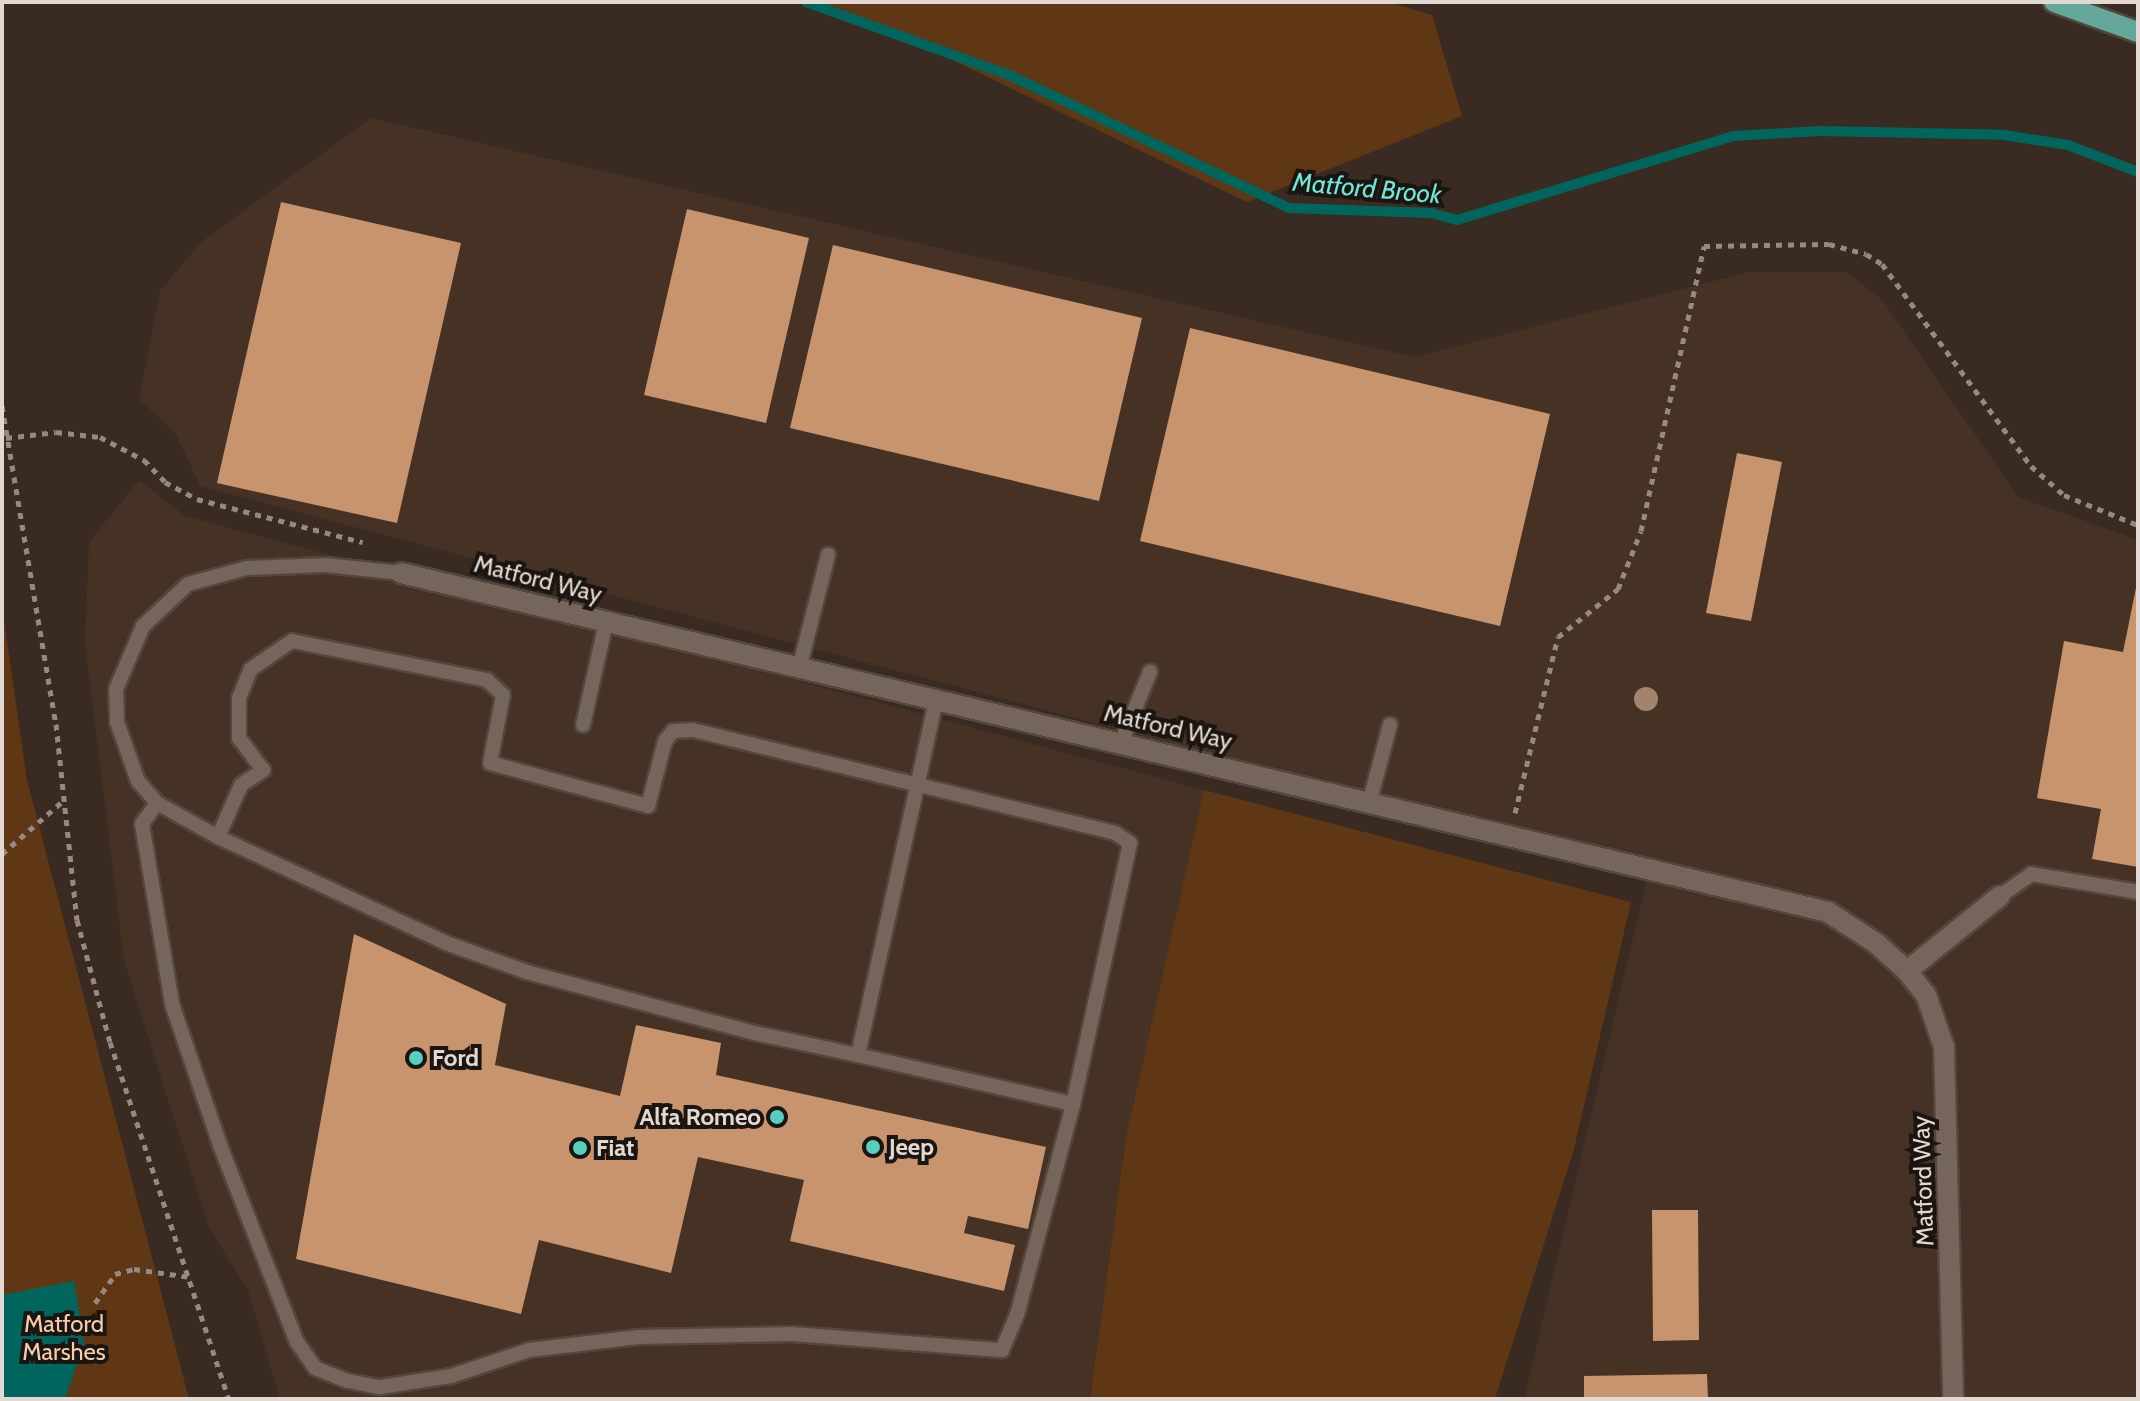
<!DOCTYPE html>
<style>
body{margin:0}
#map{position:relative;width:2140px;height:1401px;overflow:hidden;background:#392b22;font-family:Cabin,sans-serif}
div>[style]{position:absolute}
[style*='--x']{left:calc(var(--x)*1px);top:calc(var(--y)*1px);width:calc(var(--w)*1px);rotate:calc(var(--a)*1deg)}
.built>*{inset:0;background:#453224}
.green>*{inset:0;background:#603714}
.water>*{inset:0;background:#00665d}
.stream>*{height:10px;margin:-5px;padding:0 5px;transform-origin:5px;border-radius:5px;background:#00665d}
.building>*{inset:0;background:#c7946e}
.path>*{height:5px;margin-top:-2.5px;transform-origin:0;background:repeating-linear-gradient(90deg,#958981 0 6px,transparent 0 12px)}
.roads{filter:drop-shadow(2px 0 #52473f) drop-shadow(-2px 0 #52473f) drop-shadow(0 2px #52473f) drop-shadow(0 -2px #52473f)}
.lane>*{height:14px;margin:-7px;padding:0 7px;transform-origin:7px;border-radius:7px;background:#75655a}
.street>*{height:20px;margin:-10px;padding:0 10px;transform-origin:10px;border-radius:10px;background:#75655a}
.primary>*{height:20px;margin:-10px;padding:0 10px;transform-origin:10px;border-radius:10px;background:#63a89b}
.trees>*{width:24px;height:24px;margin:-12px;border-radius:50%;background:#a2836d}
.dots>*{width:22px;height:22px;translate:-50% -50%;box-sizing:border-box;border:4px solid #1b1511;border-radius:50%}
span{translate:-50% -50%;white-space:nowrap;text-align:center;line-height:1.15;-webkit-text-stroke:8px #1b1511;paint-order:stroke}
.street-label{font-size:24px;color:#e2d9d2}
.poi-label{font-size:24px;color:#e2d9d2;font-weight:700}
.left{translate:0 -50%;text-align:left}
.right{translate:-100% -50%;text-align:right}
.park-label{font-size:24px;color:#f8cbab}
.water-label{font-size:26px;color:#6fe8d9;font-style:italic}
.frame{position:absolute;inset:0;border:4px solid #e2d9d2;pointer-events:none}
</style>
<div id="map">
<div class="built">
<div style="clip-path:polygon(371px 118px,1414px 357px,1750px 272px,1847px 272px,1883px 301px,2018px 497px,2138px 540px,2138px 1399px,1524px 1399px,1649px 870px,200px 486px,176px 434px,139px 399px,160px 291px,200px 243px)"></div>
<div style="clip-path:polygon(139px 480px,185px 516px,1204px 790px,1126px 1137px,1090px 1399px,280px 1399px,248px 1290px,209px 1228px,124px 961px,85px 642px,89px 542px)"></div>
</div>
<div class="green">
<div style="clip-path:polygon(797px 2px,1389px 2px,1432px 15px,1462px 116px,1247px 202px,911px 40px)"></div>
<div style="clip-path:polygon(2px 606px,27px 780px,189px 1399px,2px 1399px)"></div>
<div style="clip-path:polygon(1204px 790px,1631px 902px,1574px 1149px,1495px 1399px,1090px 1399px,1126px 1137px)"></div>
</div>
<div class="water">
<div style="clip-path:polygon(74px 1281px,84px 1343px,65px 1399px,2px 1399px,2px 1295px)"></div>
</div>
<div class="stream">
<div style="--x:806;--y:2;--w:216;--a:19.8"></div>
<div style="--x:1009;--y:75;--w:310;--a:25.4"></div>
<div style="--x:1289;--y:208;--w:142;--a:2"></div>
<div style="--x:1431;--y:213;--w:27;--a:15"></div>
<div style="--x:1457;--y:220;--w:288;--a:-16.9"></div>
<div style="--x:1733;--y:136;--w:87;--a:-3.3"></div>
<div style="--x:1820;--y:131;--w:184;--a:1.2"></div>
<div style="--x:2004;--y:135;--w:65;--a:8.9"></div>
<div style="--x:2068;--y:145;--w:75;--a:21.1"></div>
</div>
<div class="building">
<div style="clip-path:polygon(281px 202px,461px 243px,397px 523px,217px 483px)"></div>
<div style="clip-path:polygon(687px 209px,809px 238px,766px 423px,644px 395px)"></div>
<div style="clip-path:polygon(833px 245px,1142px 318px,1099px 501px,790px 428px)"></div>
<div style="clip-path:polygon(1190px 328px,1550px 414px,1500px 626px,1140px 541px)"></div>
<div style="clip-path:polygon(1737px 453px,1782px 462px,1751px 621px,1706px 613px)"></div>
<div style="clip-path:polygon(2138px 578px,2138px 867px,2092px 859px,2101px 809px,2037px 798px,2064px 641px,2123px 652px)"></div>
<div style="clip-path:polygon(354px 934px,506px 1004px,495px 1065px,620px 1096px,636px 1025px,721px 1043px,716px 1075px,1046px 1147px,1028px 1229px,968px 1216px,964px 1233px,1015px 1245px,1004px 1291px,790px 1241px,804px 1180px,698px 1157px,671px 1273px,539px 1240px,521px 1314px,296px 1259px)"></div>
<div style="clip-path:polygon(1652px 1210px,1698px 1210px,1699px 1340px,1653px 1341px)"></div>
<div style="clip-path:polygon(1707px 1374px,1708px 1399px,1584px 1399px,1584px 1376px)"></div>
</div>
<div class="path">
<div style="--x:2;--y:406;--w:323;--a:80.4"></div>
<div style="--x:56;--y:724;--w:197;--a:83.9"></div>
<div style="--x:77;--y:920;--w:126;--a:74.9"></div>
<div style="--x:110;--y:1042;--w:376;--a:71.6"></div>
<div style="--x:6;--y:438;--w:50;--a:-6.8"></div>
<div style="--x:56;--y:432;--w:44;--a:6.5"></div>
<div style="--x:100;--y:437;--w:50;--a:27.6"></div>
<div style="--x:144;--y:460;--w:30;--a:46"></div>
<div style="--x:165;--y:482;--w:36;--a:28"></div>
<div style="--x:197;--y:499;--w:171;--a:14.6"></div>
<div style="--x:1515;--y:813;--w:181;--a:-76.3"></div>
<div style="--x:1558;--y:637;--w:77;--a:-38.7"></div>
<div style="--x:1618;--y:589;--w:62;--a:-68.4"></div>
<div style="--x:1641;--y:531;--w:292;--a:-77.5"></div>
<div style="--x:1704;--y:246;--w:125;--a:-0.9"></div>
<div style="--x:1829;--y:244;--w:38;--a:15"></div>
<div style="--x:1866;--y:254;--w:19;--a:32"></div>
<div style="--x:1882;--y:264;--w:251;--a:53.6"></div>
<div style="--x:2031;--y:466;--w:44;--a:41.3"></div>
<div style="--x:2064;--y:495;--w:80;--a:22.1"></div>
<div style="--x:2;--y:854;--w:82;--a:-41.1"></div>
<div style="--x:95;--y:1303;--w:35;--a:-55"></div>
<div style="--x:115;--y:1274;--w:20;--a:-15"></div>
<div style="--x:134;--y:1269;--w:57;--a:8.1"></div>
</div>
<div class="roads">
<div class="lane">
<div style="--x:401;--y:573;--w:76;--a:-174"></div>
<div style="--x:325;--y:565;--w:78;--a:177.8"></div>
<div style="--x:247;--y:568;--w:61;--a:164.8"></div>
<div style="--x:188;--y:584;--w:62;--a:137"></div>
<div style="--x:143;--y:626;--w:69;--a:113.2"></div>
<div style="--x:116;--y:689;--w:33;--a:88"></div>
<div style="--x:117;--y:722;--w:63;--a:70.4"></div>
<div style="--x:138;--y:781;--w:29;--a:49"></div>
<div style="--x:157;--y:803;--w:70;--a:29.1"></div>
<div style="--x:218;--y:837;--w:251;--a:24.9"></div>
<div style="--x:446;--y:943;--w:86;--a:19.7"></div>
<div style="--x:527;--y:972;--w:236;--a:15"></div>
<div style="--x:755;--y:1033;--w:105;--a:12.1"></div>
<div style="--x:858;--y:1055;--w:362;--a:-77.6"></div>
<div style="--x:799;--y:669;--w:118;--a:-75.7"></div>
<div style="--x:583;--y:725;--w:106;--a:-77.4"></div>
<div style="--x:1121;--y:743;--w:77;--a:-67.8"></div>
<div style="--x:1370;--y:800;--w:78;--a:-75.1"></div>
<div style="--x:157;--y:803;--w:26;--a:126"></div>
<div style="--x:142;--y:824;--w:182;--a:80.5"></div>
<div style="--x:172;--y:1004;--w:149;--a:71.2"></div>
<div style="--x:220;--y:1145;--w:212;--a:68.7"></div>
<div style="--x:297;--y:1342;--w:32;--a:55"></div>
<div style="--x:315;--y:1368;--w:35;--a:22"></div>
<div style="--x:348;--y:1381;--w:33;--a:11"></div>
<div style="--x:380;--y:1387;--w:72;--a:-8.8"></div>
<div style="--x:451;--y:1376;--w:82;--a:-18.4"></div>
<div style="--x:529;--y:1350;--w:110;--a:-6.8"></div>
<div style="--x:638;--y:1337;--w:154;--a:-1.1"></div>
<div style="--x:792;--y:1334;--w:211;--a:4.4"></div>
<div style="--x:1002;--y:1350;--w:38;--a:-67"></div>
<div style="--x:1017;--y:1315;--w:218;--a:-75.1"></div>
<div style="--x:218;--y:837;--w:57;--a:-66.1"></div>
<div style="--x:241;--y:785;--w:27;--a:-34"></div>
<div style="--x:263;--y:770;--w:40;--a:-127"></div>
<div style="--x:239;--y:738;--w:40;--a:-90"></div>
<div style="--x:239;--y:698;--w:31;--a:-68"></div>
<div style="--x:251;--y:669;--w:50;--a:-34.3"></div>
<div style="--x:292;--y:641;--w:199;--a:11.3"></div>
<div style="--x:487;--y:680;--w:22;--a:43"></div>
<div style="--x:503;--y:695;--w:69;--a:100.8"></div>
<div style="--x:490;--y:763;--w:164;--a:15.2"></div>
<div style="--x:648;--y:806;--w:67;--a:-75.3"></div>
<div style="--x:665;--y:741;--w:13;--a:-51"></div>
<div style="--x:673;--y:731;--w:20;--a:-3"></div>
<div style="--x:693;--y:730;--w:434;--a:13.7"></div>
<div style="--x:1115;--y:833;--w:18;--a:34"></div>
<div style="--x:1130;--y:843;--w:267;--a:102.3"></div>
<div style="--x:1073;--y:1104;--w:221;--a:-167.2"></div>
<div style="--x:2000;--y:896;--w:38;--a:-35"></div>
<div style="--x:2031;--y:874;--w:109;--a:9.5"></div>
</div>
<div class="street">
<div style="--x:401;--y:573;--w:1467;--a:13.36"></div>
<div style="--x:1828;--y:912;--w:59;--a:33.1"></div>
<div style="--x:1877;--y:944;--w:40;--a:42"></div>
<div style="--x:1907;--y:971;--w:31;--a:52"></div>
<div style="--x:1926;--y:995;--w:55;--a:70.9"></div>
<div style="--x:1944;--y:1047;--w:352;--a:88.5"></div>
<div style="--x:1907;--y:971;--w:119;--a:-38.9"></div>
</div>
<div class="primary">
<div style="--x:2054;--y:2;--w:89;--a:19.7"></div>
</div>
</div>
<div class="trees">
<div style="left:1646px;top:699px"></div>
</div>
<div class="dots">
<div style="left:416px;top:1058px;background:#58cec0"></div>
<div style="left:777px;top:1117px;background:#58cec0"></div>
<div style="left:873px;top:1147px;background:#58cec0"></div>
<div style="left:580px;top:1148px;background:#58cec0"></div>
</div>
<div class="street-label">
<span style="left:538px;top:579px;rotate:14deg">Matford Way</span>
<span style="left:1168px;top:727px;rotate:13deg">Matford Way</span>
<span style="left:1923px;top:1181px;rotate:-92deg">Matford Way</span>
</div>
<div class="poi-label">
<span class="left" style="left:432px;top:1058px">Ford</span>
<span class="right" style="left:761px;top:1117px">Alfa Romeo</span>
<span class="left" style="left:889px;top:1147px">Jeep</span>
<span class="left" style="left:596px;top:1148px">Fiat</span>
</div>
<div class="park-label">
<span style="left:64px;top:1338px">Matford<br>Marshes</span>
</div>
<div class="water-label">
<span style="left:1367px;top:189px;rotate:5deg">Matford Brook</span>
</div>
<div class="frame"></div>
</div>
